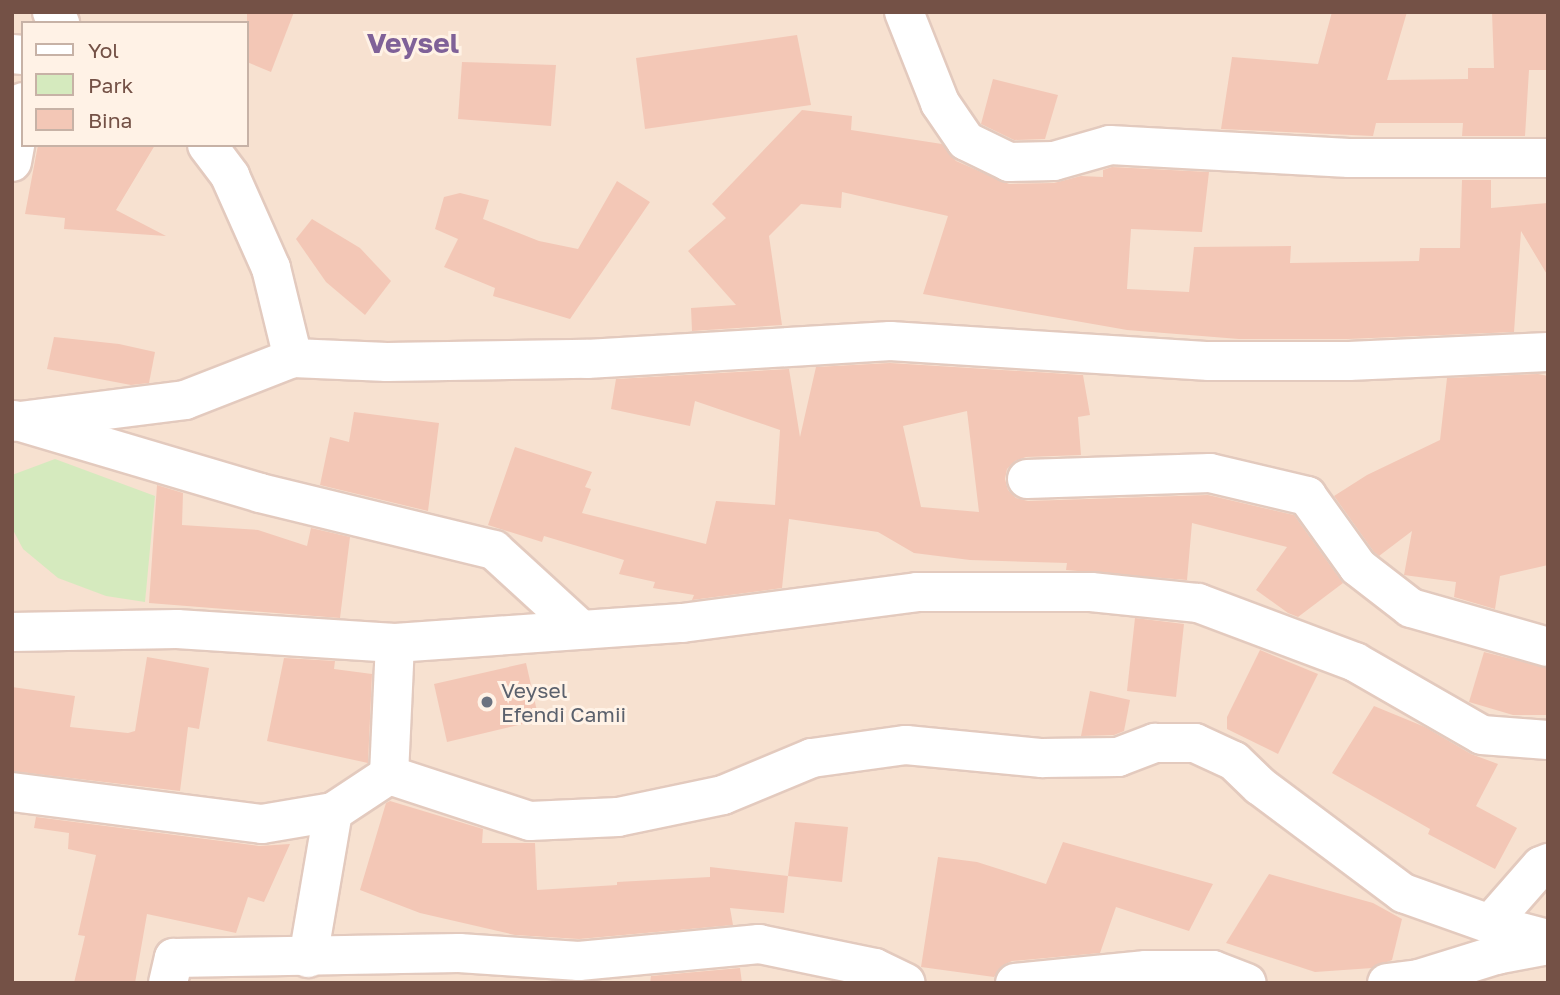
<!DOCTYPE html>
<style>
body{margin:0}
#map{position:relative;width:1560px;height:995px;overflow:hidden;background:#fdeedf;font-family:"Golos Text",sans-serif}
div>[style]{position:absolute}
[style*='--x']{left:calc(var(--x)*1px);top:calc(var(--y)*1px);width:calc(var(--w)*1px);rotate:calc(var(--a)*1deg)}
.residential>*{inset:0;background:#f7e1d0}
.green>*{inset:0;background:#d5eabe}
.building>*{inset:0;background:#f3c7b6}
.roads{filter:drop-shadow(2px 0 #e3cabe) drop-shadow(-2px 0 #e3cabe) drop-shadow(0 2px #e3cabe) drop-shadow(0 -2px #e3cabe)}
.street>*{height:38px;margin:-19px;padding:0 19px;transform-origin:19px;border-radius:19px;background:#fff}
.secondary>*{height:38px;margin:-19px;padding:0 19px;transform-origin:19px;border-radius:19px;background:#fff}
.dots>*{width:19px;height:19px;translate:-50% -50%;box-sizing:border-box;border:4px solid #fff2e6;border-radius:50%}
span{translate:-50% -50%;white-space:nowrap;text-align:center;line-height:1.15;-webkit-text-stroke:6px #fff2e6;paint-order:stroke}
.worship-label{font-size:21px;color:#5b616d}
.left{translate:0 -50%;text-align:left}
.district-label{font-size:28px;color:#7f6198;font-weight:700}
.frame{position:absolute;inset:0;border:14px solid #745146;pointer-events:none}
.legend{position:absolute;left:21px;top:21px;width:228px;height:126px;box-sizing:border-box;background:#fff2e6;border:2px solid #c7b2a6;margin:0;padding:9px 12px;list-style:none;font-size:21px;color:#745146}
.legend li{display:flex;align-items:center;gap:14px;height:35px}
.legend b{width:35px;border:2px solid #c7b2a6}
</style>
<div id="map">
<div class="residential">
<div style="clip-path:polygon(evenodd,12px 12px,1548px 12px,1548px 983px,12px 983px,12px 12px,23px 23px,247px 23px,247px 145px,23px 145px,23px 23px)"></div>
</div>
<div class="green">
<div style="clip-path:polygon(55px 459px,155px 496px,145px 602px,106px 596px,58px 578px,23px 549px,12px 528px,12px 475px)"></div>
</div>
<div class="building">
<div style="clip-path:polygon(247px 12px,294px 12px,271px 72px,247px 62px)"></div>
<div style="clip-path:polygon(1332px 12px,1407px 12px,1387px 80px,1468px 79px,1468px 68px,1494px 68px,1492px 12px,1548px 12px,1548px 70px,1529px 70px,1525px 136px,1462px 136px,1463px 123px,1376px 123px,1373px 136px,1221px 129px,1232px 57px,1318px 64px)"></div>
<div style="clip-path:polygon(797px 35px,811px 105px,645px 129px,636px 58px)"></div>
<div style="clip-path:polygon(462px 62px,556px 65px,551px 126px,458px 119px)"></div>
<div style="clip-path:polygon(993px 79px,1058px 95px,1045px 139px,1014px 140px,981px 124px)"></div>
<div style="clip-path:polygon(802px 110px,852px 116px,851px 130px,942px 144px,956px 161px,1009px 184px,1054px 183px,1081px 176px,1103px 177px,1103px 170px,1112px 167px,1209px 172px,1202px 232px,1131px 229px,1127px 289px,1189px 292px,1194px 247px,1291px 246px,1290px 263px,1419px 261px,1420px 248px,1460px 248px,1462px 180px,1491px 180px,1491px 208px,1548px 203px,1548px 276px,1521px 231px,1514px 332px,1348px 339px,1239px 339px,1127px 330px,923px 294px,948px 216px,842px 192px,841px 208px,801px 204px,769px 236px,782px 325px,692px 331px,691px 308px,736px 305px,688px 251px,726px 218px,712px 204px)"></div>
<div style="clip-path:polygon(38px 145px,155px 145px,116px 210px,166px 236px,64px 229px,65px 218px,25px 214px)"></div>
<div style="clip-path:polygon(617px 181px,650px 202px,570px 319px,493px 296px,495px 288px,444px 267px,458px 239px,435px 229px,444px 197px,460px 193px,489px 200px,483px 219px,539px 241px,578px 249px)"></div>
<div style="clip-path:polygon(312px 219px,360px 248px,391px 281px,365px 315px,326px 282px,296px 239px)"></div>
<div style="clip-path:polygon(54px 337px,119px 344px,155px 352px,149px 383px,131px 385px,47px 369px)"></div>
<div style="clip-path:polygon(evenodd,890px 363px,1083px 375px,1090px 415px,1078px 417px,1081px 455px,1026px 457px,1015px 461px,1007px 469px,1005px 479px,1008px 490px,1016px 498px,1028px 501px,1208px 495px,1294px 515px,1343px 583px,1298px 617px,1288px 613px,1256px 590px,1287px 547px,1192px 523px,1187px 580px,1066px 570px,1067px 563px,970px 560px,914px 553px,878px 532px,789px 519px,782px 588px,692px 600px,694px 595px,653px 588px,655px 582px,619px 574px,624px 560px,544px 536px,542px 542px,488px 525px,515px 447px,592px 472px,585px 487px,591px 489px,582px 513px,706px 544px,716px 501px,775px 505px,780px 430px,695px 401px,690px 426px,611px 409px,616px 379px,789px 369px,800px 437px,816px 367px,890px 363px,967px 411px,979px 512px,921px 507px,903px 426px,967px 411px)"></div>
<div style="clip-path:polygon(1538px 374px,1548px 376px,1548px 565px,1500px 576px,1495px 609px,1454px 597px,1456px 582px,1404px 575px,1412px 531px,1379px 556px,1374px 552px,1334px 496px,1367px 475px,1440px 440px,1447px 378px)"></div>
<div style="clip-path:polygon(354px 412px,439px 423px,428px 511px,320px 485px,330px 437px,349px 442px)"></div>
<div style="clip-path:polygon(157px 485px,183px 493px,182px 525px,258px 530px,307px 546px,311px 528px,350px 537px,340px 618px,149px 603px)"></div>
<div style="clip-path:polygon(1135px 618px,1184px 624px,1176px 697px,1127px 691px)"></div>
<div style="clip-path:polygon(1260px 650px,1318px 674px,1278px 754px,1227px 729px,1227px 717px)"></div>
<div style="clip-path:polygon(1484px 652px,1548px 668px,1548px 715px,1513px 715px,1469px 702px)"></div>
<div style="clip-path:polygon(147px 657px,209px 668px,199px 729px,188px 727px,180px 791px,12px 771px,12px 687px,75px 696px,70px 727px,128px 733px,135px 731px)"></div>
<div style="clip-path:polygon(284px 658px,335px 661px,334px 669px,372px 674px,368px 763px,267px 741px)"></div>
<div style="clip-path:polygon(526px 663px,539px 720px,447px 742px,434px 684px)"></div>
<div style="clip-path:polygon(1090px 691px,1130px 700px,1124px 731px,1114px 735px,1081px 736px)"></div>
<div style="clip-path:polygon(1374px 706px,1425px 727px,1471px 754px,1498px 764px,1476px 806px,1517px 828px,1495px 869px,1428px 834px,1430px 829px,1332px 773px)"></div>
<div style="clip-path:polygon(390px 801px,483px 829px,482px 843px,535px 843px,537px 890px,617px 885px,617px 882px,710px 877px,710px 867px,788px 876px,784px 913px,730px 908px,733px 925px,579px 939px,515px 935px,420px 913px,360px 890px,386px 803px)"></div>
<div style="clip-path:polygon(36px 817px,259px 846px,290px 844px,264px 902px,248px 897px,236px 933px,147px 914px,135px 983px,74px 983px,85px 936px,78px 935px,96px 855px,68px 849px,69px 833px,34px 828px)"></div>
<div style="clip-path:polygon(795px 822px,848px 827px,842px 882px,788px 876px)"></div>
<div style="clip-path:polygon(1063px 842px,1213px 884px,1189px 931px,1116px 907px,1100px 953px,1012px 961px,1002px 966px,994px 977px,921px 967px,938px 857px,977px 862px,1046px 884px)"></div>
<div style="clip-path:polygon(1269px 874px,1373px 903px,1402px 919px,1392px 960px,1372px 968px,1315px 972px,1226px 943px)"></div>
<div style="clip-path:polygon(740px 968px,742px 983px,650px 983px,651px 976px)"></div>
</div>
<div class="roads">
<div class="street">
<div style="--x:52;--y:12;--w:14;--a:54"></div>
<div style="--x:904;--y:12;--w:98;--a:68.4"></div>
<div style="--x:940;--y:103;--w:46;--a:55.6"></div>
<div style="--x:966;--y:141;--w:48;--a:26"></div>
<div style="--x:1009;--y:162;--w:45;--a:-1.3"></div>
<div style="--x:1054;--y:161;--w:58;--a:-15.9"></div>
<div style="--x:1110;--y:145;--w:239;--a:3.1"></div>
<div style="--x:1349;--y:158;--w:199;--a:0"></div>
<div style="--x:12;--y:54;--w:11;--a:5"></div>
<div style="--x:207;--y:145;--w:39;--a:53"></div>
<div style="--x:230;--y:176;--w:101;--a:66"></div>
<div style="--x:271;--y:268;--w:93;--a:76.3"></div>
<div style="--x:12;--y:162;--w:61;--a:-79.6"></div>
<div style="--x:14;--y:420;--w:257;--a:16.5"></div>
<div style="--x:260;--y:493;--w:241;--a:13.7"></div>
<div style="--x:494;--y:550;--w:115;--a:42.5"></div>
<div style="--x:1027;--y:479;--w:183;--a:-1.9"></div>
<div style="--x:1210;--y:473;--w:100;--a:13.3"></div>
<div style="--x:1307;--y:496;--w:87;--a:54.3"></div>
<div style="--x:1358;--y:567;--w:67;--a:37.7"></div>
<div style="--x:1411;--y:608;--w:142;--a:15.9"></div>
<div style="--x:12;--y:632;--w:165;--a:-1"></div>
<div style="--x:177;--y:629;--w:218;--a:3.7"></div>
<div style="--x:395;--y:643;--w:288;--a:-4"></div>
<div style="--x:682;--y:623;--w:237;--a:-7.5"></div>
<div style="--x:917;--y:592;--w:174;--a:0"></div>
<div style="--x:1091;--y:592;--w:108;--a:5.9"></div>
<div style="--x:1198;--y:603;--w:168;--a:20.6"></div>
<div style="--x:1355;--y:662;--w:146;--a:29.9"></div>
<div style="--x:1482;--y:735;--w:66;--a:4.3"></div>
<div style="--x:389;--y:775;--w:132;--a:-87.4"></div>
<div style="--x:12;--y:792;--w:252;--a:7.3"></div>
<div style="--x:262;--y:824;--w:72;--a:-9.6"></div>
<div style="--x:333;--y:812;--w:67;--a:-33.5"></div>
<div style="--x:389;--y:775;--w:148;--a:18.1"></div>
<div style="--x:530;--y:821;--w:88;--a:-2.6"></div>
<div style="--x:618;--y:817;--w:107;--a:-11.8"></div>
<div style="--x:723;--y:795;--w:96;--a:-22.6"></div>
<div style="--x:812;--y:758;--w:95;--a:-7.9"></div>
<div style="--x:906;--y:745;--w:137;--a:5.5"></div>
<div style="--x:1042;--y:758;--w:76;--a:-0.8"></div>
<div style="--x:1118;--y:757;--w:40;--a:-21"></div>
<div style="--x:1155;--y:743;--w:40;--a:0"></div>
<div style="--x:1195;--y:743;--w:43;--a:24.8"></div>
<div style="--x:1234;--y:761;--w:36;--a:44"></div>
<div style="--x:1260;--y:786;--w:179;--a:36.8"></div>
<div style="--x:1403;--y:893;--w:92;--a:19.6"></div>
<div style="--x:1490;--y:924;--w:60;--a:14.5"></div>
<div style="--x:1490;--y:924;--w:77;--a:-48.7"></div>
<div style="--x:1541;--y:866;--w:8;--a:-23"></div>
<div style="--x:308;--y:958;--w:148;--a:-80.3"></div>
<div style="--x:168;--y:983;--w:26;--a:-77"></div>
<div style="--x:174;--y:958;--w:285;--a:-1"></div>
<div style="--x:459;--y:953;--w:120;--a:3.8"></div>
<div style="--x:579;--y:961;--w:181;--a:-5.4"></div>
<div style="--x:759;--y:944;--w:118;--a:11.7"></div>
<div style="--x:875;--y:968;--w:34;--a:26"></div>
<div style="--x:1015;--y:983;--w:132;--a:-5.7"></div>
<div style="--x:1146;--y:970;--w:67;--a:0"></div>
<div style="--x:1213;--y:970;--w:36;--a:21"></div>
<div style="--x:1387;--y:983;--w:32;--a:-7"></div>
<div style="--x:1419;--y:979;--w:81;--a:-17.3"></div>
<div style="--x:1496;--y:955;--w:53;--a:-10.9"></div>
</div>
<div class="secondary">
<div style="--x:12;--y:422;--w:174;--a:-7.2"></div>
<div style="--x:185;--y:400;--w:116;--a:-21.3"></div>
<div style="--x:293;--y:358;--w:94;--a:2.4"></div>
<div style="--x:387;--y:362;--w:200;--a:-0.9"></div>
<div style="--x:587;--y:359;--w:304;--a:-3.4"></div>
<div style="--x:890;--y:341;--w:320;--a:3.6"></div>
<div style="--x:1209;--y:361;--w:140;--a:0"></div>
<div style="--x:1349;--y:361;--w:199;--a:-2.6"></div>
</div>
</div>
<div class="dots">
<div style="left:487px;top:702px;background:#6b7280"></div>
</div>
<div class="worship-label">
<span class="left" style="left:501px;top:702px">Veysel<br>Efendi Camii</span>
</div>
<div class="district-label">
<span style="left:413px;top:43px">Veysel</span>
</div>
<div class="frame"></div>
<ul class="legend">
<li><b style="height:9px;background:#fff"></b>Yol</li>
<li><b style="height:19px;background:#d5eabe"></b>Park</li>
<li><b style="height:19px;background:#f3c7b6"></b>Bina</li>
</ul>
</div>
